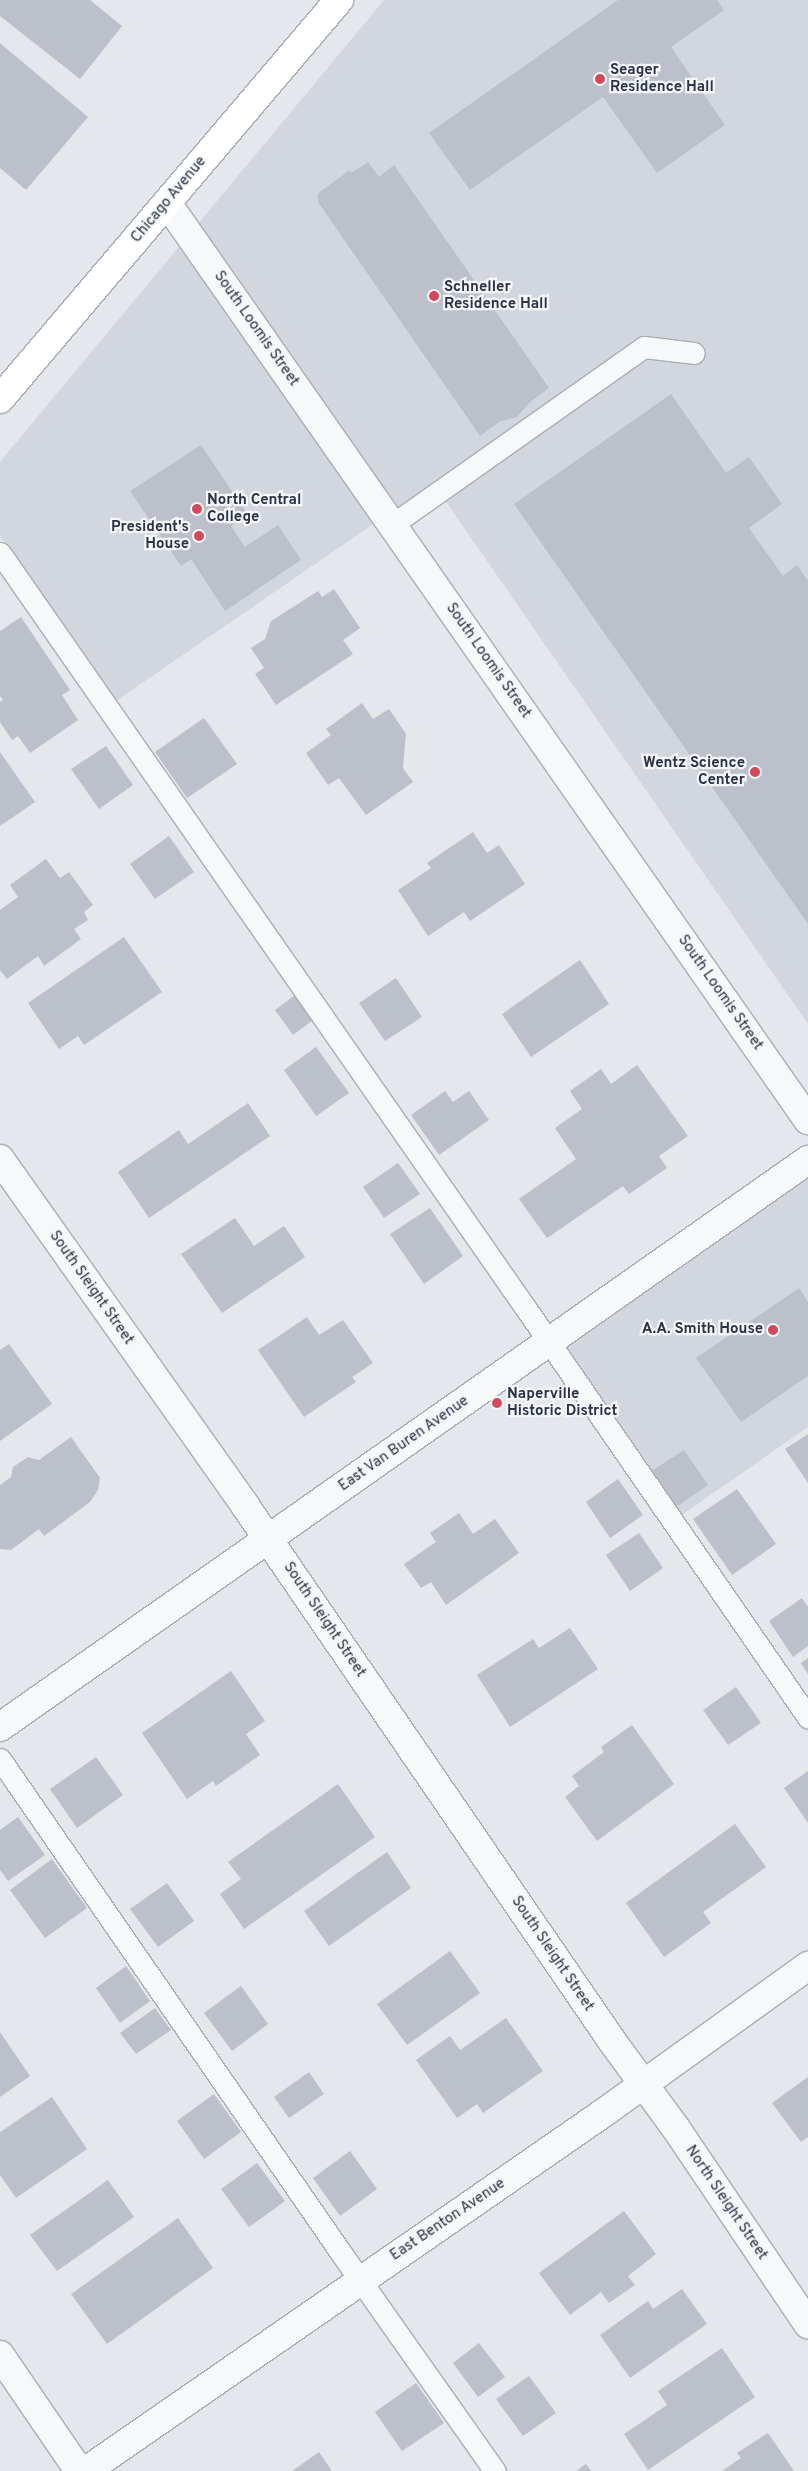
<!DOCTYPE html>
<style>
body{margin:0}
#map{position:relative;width:808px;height:2471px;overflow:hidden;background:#e4e7ec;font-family:Overpass,sans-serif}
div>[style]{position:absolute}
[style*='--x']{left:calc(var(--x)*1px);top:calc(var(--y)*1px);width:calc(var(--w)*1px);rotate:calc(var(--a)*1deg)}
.built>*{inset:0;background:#d2d6de}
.building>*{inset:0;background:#bbc0ca}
.roads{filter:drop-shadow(1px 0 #a9aeb7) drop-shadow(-1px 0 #a9aeb7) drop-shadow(0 1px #a9aeb7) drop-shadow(0 -1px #a9aeb7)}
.lane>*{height:21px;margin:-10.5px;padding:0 10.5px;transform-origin:10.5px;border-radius:10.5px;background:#f7f8fa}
.street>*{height:28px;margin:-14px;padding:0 14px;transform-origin:14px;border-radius:14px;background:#f7f8fa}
.secondary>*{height:28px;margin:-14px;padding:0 14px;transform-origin:14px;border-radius:14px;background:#fff}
.dots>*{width:14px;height:14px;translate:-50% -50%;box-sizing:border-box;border:2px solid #f4f6f9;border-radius:50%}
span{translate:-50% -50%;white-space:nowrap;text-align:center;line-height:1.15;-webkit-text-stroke:4.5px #f4f6f9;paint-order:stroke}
.poi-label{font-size:15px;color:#2b3445;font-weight:700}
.left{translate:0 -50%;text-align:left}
.right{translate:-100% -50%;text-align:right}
.street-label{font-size:15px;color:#2b3445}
</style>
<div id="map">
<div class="built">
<div style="clip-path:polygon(384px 0,808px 0,808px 1024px,433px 483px,113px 703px,0 536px,0 462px)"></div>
<div style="clip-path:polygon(808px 1169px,808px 1427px,679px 1517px,557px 1343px)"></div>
</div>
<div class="building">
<div style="clip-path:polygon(0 0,90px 0,122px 26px,80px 79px,0 16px)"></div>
<div style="clip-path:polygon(618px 0,717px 0,724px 10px,671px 47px,725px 125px,657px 173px,603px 97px,470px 190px,429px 133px)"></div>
<div style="clip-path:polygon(0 43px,88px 117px,26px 190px,0 168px)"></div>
<div style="clip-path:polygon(368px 162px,379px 177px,394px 165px,549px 388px,530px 402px,517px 417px,499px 422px,480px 436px,318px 202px,318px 194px,321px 191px,350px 170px,351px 173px)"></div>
<div style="clip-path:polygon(671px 394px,726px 473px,749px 457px,782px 504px,749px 528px,783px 576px,797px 565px,808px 581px,808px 924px,514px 504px)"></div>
<div style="clip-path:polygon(201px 445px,248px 515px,231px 526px,245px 547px,278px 525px,301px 560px,225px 611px,191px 559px,181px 566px,130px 491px)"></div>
<div style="clip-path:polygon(334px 589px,360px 628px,343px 640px,353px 654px,276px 705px,255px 674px,264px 668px,251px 648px,265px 639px,271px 621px,318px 591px,322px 597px)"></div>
<div style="clip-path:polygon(21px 617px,70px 690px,62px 695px,78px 720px,30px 753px,18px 736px,12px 740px,0 722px,0 702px,3px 700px,0 696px,0 631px)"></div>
<div style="clip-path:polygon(362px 703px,373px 719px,389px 709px,406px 734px,403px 768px,413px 782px,366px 815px,339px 778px,328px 785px,306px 753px,331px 735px,326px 729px)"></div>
<div style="clip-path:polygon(204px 718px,237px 764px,187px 798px,155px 752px)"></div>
<div style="clip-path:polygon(106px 746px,133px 785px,99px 809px,71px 769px)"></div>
<div style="clip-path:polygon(0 752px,35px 802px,0 826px)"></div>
<div style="clip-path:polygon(473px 832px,487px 853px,499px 845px,525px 884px,470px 921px,464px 912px,428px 936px,398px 890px,431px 868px,427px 863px)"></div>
<div style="clip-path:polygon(169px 836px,194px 872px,155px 899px,130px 864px)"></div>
<div style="clip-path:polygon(46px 859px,60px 878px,69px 872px,93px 905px,84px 912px,88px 920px,74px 929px,81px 939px,44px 966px,38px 956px,7px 979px,0 970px,0 910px,18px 897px,10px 885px)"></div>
<div style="clip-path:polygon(124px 937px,162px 992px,84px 1045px,78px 1036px,59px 1049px,28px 1003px)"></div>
<div style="clip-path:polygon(580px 960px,609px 1004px,531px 1057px,502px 1014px)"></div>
<div style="clip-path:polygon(396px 978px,422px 1017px,385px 1041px,359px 1003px)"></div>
<div style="clip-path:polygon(295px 995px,313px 1020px,293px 1035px,275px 1010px)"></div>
<div style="clip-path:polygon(316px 1047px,349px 1093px,316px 1116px,284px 1070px)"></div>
<div style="clip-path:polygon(637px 1065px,688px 1136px,659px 1156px,667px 1168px,629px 1194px,623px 1186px,547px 1238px,519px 1199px,576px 1159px,555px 1128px,582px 1109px,570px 1091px,601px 1069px,611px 1084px)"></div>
<div style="clip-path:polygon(445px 1091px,453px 1102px,469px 1091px,489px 1120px,439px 1155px,411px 1115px)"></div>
<div style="clip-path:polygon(248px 1103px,270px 1136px,149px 1218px,118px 1172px,179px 1130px,188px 1144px)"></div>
<div style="clip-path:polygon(398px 1163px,420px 1194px,384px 1218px,363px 1187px)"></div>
<div style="clip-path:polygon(430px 1208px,463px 1256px,424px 1284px,390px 1234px)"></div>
<div style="clip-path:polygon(235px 1218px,254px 1246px,284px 1226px,305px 1257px,222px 1313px,181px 1254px)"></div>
<div style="clip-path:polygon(799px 1288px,808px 1302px,808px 1376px,741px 1422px,696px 1358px)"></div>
<div style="clip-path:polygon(307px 1317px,319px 1335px,343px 1320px,373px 1363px,352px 1377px,356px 1382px,304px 1417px,258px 1350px)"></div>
<div style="clip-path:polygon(9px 1344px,52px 1404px,0 1441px,0 1350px)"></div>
<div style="clip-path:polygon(808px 1434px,808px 1483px,785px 1449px)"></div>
<div style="clip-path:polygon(71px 1437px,100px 1478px,98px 1490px,90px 1502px,44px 1536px,39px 1529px,11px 1550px,0 1549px,0 1485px,11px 1477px,13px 1467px,28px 1457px,39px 1460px)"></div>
<div style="clip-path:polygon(684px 1450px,708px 1485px,675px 1508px,650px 1472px)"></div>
<div style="clip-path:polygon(618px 1479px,643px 1515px,610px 1538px,586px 1502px)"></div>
<div style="clip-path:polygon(737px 1489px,776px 1544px,732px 1575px,693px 1519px)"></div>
<div style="clip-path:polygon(459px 1513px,473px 1534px,495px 1519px,519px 1553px,446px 1605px,431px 1582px,421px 1588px,404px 1564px,436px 1542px,430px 1533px)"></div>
<div style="clip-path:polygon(639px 1533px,663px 1568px,630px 1591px,606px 1555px)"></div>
<div style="clip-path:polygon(802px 1598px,808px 1607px,808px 1646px,793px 1657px,769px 1621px)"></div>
<div style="clip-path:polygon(570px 1628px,598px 1669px,510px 1727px,477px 1675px,533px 1639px,539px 1648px)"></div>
<div style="clip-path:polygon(808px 1658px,808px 1674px,801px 1663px)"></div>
<div style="clip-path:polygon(231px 1671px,265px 1721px,246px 1734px,260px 1755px,216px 1786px,213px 1781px,187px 1799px,142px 1733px)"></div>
<div style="clip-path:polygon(736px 1687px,761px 1723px,728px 1745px,703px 1710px)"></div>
<div style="clip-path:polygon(632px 1725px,674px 1784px,597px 1841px,565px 1797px,579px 1786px,572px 1776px,604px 1752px,601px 1747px)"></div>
<div style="clip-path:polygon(96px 1757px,123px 1795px,77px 1828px,50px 1789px)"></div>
<div style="clip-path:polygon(808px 1771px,808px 1823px,784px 1788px)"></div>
<div style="clip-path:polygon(338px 1784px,375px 1837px,244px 1929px,220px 1894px,241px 1879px,228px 1862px)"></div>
<div style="clip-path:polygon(18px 1817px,45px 1855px,8px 1881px,0 1870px,0 1830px)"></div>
<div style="clip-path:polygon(735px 1824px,766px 1867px,703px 1912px,711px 1923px,664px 1957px,626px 1903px)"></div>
<div style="clip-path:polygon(387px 1852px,411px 1888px,329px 1946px,304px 1911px)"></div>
<div style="clip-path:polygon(52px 1859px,87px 1908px,45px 1938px,10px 1890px)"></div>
<div style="clip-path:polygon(167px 1883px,194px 1921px,158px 1947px,130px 1909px)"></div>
<div style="clip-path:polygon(450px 1951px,480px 1993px,407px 2045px,377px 2004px)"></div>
<div style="clip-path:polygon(126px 1966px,150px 2001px,120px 2023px,96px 1988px)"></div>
<div style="clip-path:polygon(241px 1986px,268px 2024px,232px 2051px,204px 2013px)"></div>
<div style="clip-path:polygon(155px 2008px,171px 2030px,136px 2054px,120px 2033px)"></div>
<div style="clip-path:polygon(506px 2018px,543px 2071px,483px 2113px,477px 2104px,457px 2118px,416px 2060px,450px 2036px,460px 2050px)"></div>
<div style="clip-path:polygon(0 2032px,30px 2076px,0 2097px)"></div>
<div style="clip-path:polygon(309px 2072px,324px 2094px,289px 2118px,274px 2097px)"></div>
<div style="clip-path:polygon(808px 2077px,808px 2137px,801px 2142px,772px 2103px)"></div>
<div style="clip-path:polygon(214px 2094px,241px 2132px,204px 2159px,177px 2121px)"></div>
<div style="clip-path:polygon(52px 2097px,87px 2149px,16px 2198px,0 2175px,0 2132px)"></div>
<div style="clip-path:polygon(350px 2151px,377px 2189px,340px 2216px,313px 2178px)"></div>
<div style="clip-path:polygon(257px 2163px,285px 2201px,249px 2227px,221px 2189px)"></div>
<div style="clip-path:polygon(108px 2180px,134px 2217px,57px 2271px,30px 2235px)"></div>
<div style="clip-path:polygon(624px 2211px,656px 2254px,628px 2276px,635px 2285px,609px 2303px,601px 2292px,570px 2315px,539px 2273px)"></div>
<div style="clip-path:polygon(178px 2218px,213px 2268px,107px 2344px,71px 2294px)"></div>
<div style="clip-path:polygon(682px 2289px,707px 2324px,630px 2378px,600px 2335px,648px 2301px,653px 2309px)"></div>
<div style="clip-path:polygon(479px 2343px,505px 2377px,478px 2397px,453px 2363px)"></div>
<div style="clip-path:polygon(722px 2348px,755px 2397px,648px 2470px,624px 2434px,667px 2405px,658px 2391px)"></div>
<div style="clip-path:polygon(529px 2376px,556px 2413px,523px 2436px,496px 2399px)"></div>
<div style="clip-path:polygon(416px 2383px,444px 2423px,402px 2451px,375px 2412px)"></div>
<div style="clip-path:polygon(768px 2433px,794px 2471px,722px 2471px,741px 2458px,737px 2453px)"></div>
<div style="clip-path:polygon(319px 2452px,332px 2471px,292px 2471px)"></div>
<div style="clip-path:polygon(586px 2464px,591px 2471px,576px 2471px)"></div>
</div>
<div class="roads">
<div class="lane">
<div style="--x:393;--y:524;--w:307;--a:-35.2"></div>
<div style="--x:644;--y:347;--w:50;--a:6.8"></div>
<div style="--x:0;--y:553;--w:922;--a:55.16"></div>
<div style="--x:527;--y:1310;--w:495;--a:55.4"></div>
<div style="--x:0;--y:1759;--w:600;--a:55.38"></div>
<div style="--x:341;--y:2253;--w:267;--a:54.8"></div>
</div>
<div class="street">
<div style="--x:167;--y:203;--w:1119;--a:55.05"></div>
<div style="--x:0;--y:1159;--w:426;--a:54.7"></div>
<div style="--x:246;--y:1507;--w:647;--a:55.57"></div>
<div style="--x:612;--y:2041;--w:107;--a:53.8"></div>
<div style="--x:675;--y:2127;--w:238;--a:56"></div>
<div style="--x:0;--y:1727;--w:987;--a:-35.06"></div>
<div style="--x:0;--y:2355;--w:140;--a:55.7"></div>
<div style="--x:86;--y:2471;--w:627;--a:-34.68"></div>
<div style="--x:602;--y:2114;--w:254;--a:-35.7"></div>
</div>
<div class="secondary">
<div style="--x:0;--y:399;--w:524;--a:-49.65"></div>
</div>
</div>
<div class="dots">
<div style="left:600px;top:79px;background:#d1495b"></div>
<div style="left:434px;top:296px;background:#d1495b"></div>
<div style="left:197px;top:509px;background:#d1495b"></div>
<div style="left:199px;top:536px;background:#d1495b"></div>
<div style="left:755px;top:772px;background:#d1495b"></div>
<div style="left:773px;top:1330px;background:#d1495b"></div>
<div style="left:497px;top:1403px;background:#d1495b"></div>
</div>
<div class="poi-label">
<span class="left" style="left:610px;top:79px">Seager<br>Residence Hall</span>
<span class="left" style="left:444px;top:296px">Schneller<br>Residence Hall</span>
<span class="left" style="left:207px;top:509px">North Central<br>College</span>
<span class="right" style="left:189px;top:536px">President's<br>House</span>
<span class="right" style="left:745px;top:772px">Wentz Science<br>Center</span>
<span class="right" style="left:763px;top:1330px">A.A. Smith House</span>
<span class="left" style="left:507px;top:1403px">Naperville<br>Historic District</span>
</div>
<div class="street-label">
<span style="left:169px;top:200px;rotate:-50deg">Chicago Avenue</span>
<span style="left:256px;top:329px;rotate:55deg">South Loomis Street</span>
<span style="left:488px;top:661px;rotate:55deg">South Loomis Street</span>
<span style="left:720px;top:993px;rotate:55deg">South Loomis Street</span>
<span style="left:91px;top:1288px;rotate:55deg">South Sleight Street</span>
<span style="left:404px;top:1444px;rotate:-35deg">East Van Buren Avenue</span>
<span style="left:324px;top:1620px;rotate:56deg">South Sleight Street</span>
<span style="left:552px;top:1954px;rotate:56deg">South Sleight Street</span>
<span style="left:726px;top:2203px;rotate:56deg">North Sleight Street</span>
<span style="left:448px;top:2220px;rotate:-34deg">East Benton Avenue</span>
</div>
</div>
